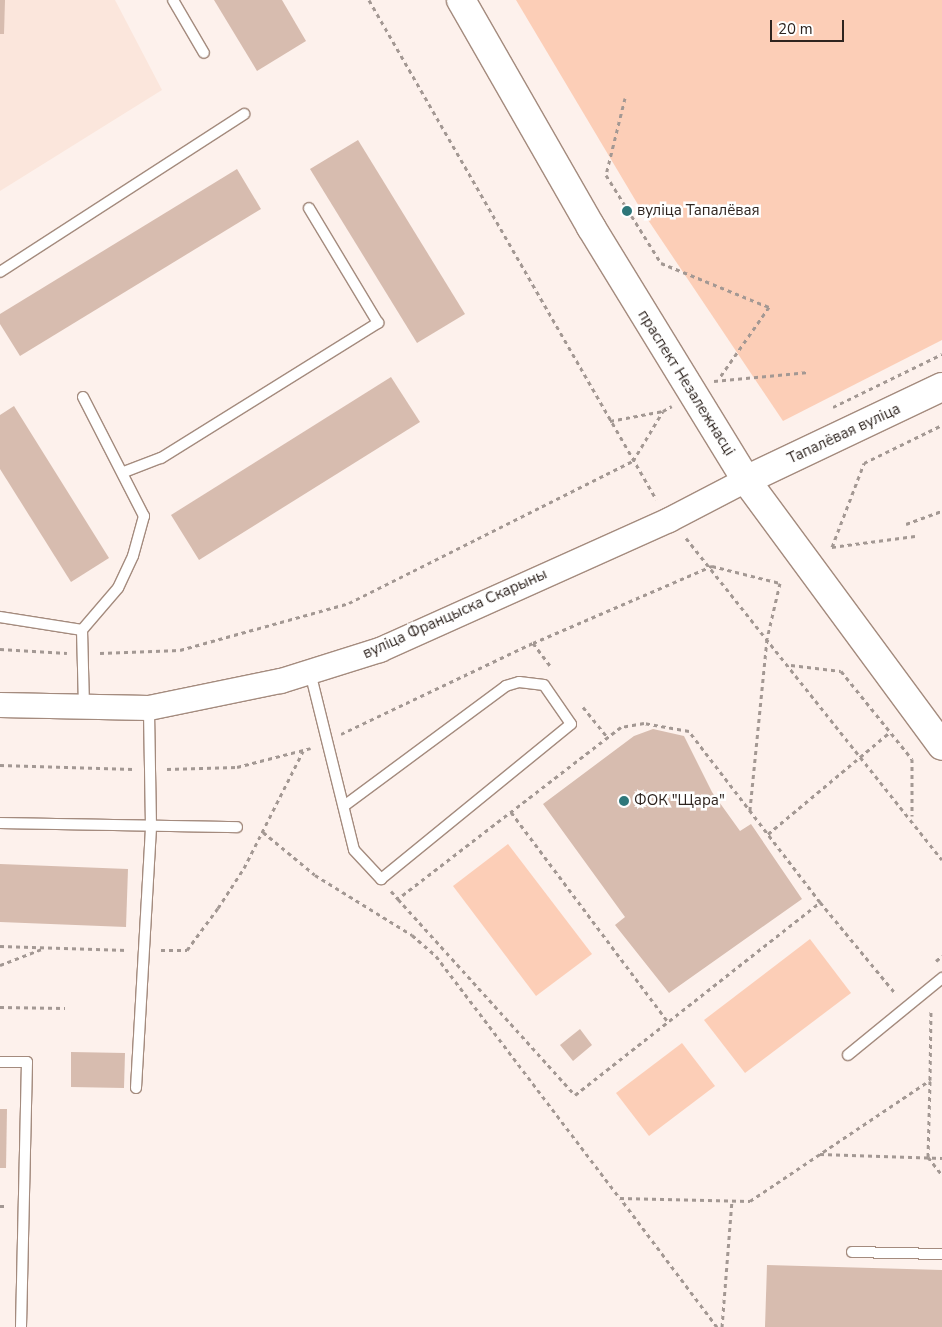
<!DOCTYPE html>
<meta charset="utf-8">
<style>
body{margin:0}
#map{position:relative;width:942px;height:1327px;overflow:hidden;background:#fdf1ec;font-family:"Nunito Sans",sans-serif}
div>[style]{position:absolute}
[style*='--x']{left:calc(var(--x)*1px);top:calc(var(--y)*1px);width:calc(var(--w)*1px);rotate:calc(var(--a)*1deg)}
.built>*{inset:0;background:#fbe6dc}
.green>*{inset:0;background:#fcceb7}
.building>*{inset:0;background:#d7bcaf}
.path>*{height:3px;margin-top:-1.5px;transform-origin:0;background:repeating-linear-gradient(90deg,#a39893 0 4px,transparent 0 8px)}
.roads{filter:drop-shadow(1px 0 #a48b7e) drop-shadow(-1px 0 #a48b7e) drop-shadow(0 1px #a48b7e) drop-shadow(0 -1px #a48b7e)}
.service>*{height:10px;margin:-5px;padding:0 5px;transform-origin:5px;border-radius:5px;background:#fff}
.tertiary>*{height:24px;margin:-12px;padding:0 12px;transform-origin:12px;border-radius:12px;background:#fff}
.secondary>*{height:28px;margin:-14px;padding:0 14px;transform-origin:14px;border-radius:14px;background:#fff}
.dots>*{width:14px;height:14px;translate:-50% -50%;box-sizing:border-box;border:2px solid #fff;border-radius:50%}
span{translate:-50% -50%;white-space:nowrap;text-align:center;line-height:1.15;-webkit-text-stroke:5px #fff;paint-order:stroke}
.poi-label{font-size:15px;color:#2e241f}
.left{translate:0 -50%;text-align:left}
.street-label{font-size:15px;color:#2e241f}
.scale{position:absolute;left:770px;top:20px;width:74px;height:22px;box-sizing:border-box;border:2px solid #2e241f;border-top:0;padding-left:6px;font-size:15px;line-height:18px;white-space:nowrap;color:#2e241f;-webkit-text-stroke:4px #fff;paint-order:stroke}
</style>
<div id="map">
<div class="built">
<div style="clip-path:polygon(0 0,115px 0,162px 90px,0 191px)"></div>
</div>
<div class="green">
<div style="clip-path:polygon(516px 0,942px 0,942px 340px,783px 421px,640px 208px)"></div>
<div style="clip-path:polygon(508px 844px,592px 954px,536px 996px,453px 886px)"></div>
<div style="clip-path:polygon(810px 939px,851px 993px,745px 1073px,704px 1020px)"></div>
<div style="clip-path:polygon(682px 1043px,715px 1086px,649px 1136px,616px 1093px)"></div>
</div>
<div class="building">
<div style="clip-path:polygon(0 0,5px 0,4px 34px,0 34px)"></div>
<div style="clip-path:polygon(214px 0,282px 0,306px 41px,257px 71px)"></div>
<div style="clip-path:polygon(358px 140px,465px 314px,417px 343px,310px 169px)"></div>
<div style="clip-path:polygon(237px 169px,261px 209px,20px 356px,0 324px,0 314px)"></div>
<div style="clip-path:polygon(391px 377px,420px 422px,199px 560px,171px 515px)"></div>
<div style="clip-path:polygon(14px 406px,109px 558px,71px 582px,0 469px,0 415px)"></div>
<div style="clip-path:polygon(653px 729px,684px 736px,712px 792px,740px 831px,751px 824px,802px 899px,669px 993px,615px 925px,625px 917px,543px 804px,634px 736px)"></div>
<div style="clip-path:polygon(0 864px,128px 869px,126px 927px,0 922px)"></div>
<div style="clip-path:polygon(580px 1029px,592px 1045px,573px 1061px,560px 1045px)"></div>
<div style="clip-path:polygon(71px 1052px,125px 1053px,124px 1088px,71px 1087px)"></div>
<div style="clip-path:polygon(0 1109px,7px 1109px,6px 1168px,0 1168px)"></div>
<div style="clip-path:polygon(767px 1265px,942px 1270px,942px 1327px,765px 1327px)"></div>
</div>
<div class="path">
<div style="--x:369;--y:0;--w:576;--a:60.09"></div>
<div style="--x:625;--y:98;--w:79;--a:103.9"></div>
<div style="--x:606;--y:175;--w:104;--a:58"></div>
<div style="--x:661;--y:263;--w:117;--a:22.2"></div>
<div style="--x:769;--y:307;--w:85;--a:125"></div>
<div style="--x:714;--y:381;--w:95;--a:-5.4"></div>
<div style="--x:833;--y:407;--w:121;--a:-25.9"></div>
<div style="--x:610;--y:421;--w:54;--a:-10.7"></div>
<div style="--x:906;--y:524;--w:38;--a:-20"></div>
<div style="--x:915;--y:536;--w:84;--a:172.5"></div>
<div style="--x:832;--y:547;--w:90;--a:-69.1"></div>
<div style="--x:864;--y:463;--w:87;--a:-26"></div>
<div style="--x:686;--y:538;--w:411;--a:51.5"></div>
<div style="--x:533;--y:643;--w:31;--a:53"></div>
<div style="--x:0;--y:649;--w:67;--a:3.4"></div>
<div style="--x:100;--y:653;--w:80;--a:-2.1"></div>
<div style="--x:180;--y:650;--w:175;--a:-15.5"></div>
<div style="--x:349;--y:603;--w:318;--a:-26.6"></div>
<div style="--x:633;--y:461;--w:58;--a:-59"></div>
<div style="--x:663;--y:411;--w:10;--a:-29"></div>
<div style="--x:791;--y:665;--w:50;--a:6.8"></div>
<div style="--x:841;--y:671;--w:113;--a:51.1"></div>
<div style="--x:912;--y:759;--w:57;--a:90"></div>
<div style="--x:583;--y:707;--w:40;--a:51"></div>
<div style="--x:341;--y:734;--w:212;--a:-25.4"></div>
<div style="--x:533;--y:643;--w:195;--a:-23.3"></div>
<div style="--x:712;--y:566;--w:70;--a:14"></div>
<div style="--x:780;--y:583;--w:57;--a:103.1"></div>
<div style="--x:767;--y:639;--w:172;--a:95.7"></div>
<div style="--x:0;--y:765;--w:133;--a:1.7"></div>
<div style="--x:167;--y:769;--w:70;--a:-1.6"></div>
<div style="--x:237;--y:767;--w:76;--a:-14.4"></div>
<div style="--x:511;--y:812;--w:262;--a:53.2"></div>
<div style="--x:263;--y:832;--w:67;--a:39.6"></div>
<div style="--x:315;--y:875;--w:114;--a:31.7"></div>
<div style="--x:412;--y:935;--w:32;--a:41"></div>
<div style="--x:436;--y:956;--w:304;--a:52.8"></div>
<div style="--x:768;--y:834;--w:159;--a:-39.9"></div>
<div style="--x:391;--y:891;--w:11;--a:49"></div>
<div style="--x:398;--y:899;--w:264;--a:47.9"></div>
<div style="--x:575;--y:1095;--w:312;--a:-38.2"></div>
<div style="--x:820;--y:902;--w:215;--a:-127.5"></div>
<div style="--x:689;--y:731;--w:46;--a:-169.9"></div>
<div style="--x:644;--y:723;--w:23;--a:170"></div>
<div style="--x:621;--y:727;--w:282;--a:142.4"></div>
<div style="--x:820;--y:902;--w:118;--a:50.5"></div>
<div style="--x:0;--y:946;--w:127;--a:1.8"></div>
<div style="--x:161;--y:950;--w:26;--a:0"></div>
<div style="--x:187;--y:950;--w:52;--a:-53.6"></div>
<div style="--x:218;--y:908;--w:48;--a:-57"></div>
<div style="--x:244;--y:868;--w:131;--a:-63.2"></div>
<div style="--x:936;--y:961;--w:8;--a:-40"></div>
<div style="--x:0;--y:965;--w:45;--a:-20.9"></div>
<div style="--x:0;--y:1007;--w:65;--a:0.9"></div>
<div style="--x:930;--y:1081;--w:76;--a:91.5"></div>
<div style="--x:928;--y:1157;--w:23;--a:52"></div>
<div style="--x:820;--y:1154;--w:122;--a:1.9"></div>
<div style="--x:0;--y:1206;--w:8;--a:0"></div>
<div style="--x:717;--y:1327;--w:161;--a:-126.9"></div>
<div style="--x:620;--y:1198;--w:130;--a:1.3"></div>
<div style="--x:750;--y:1201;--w:217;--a:-33.9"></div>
<div style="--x:930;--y:1080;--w:69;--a:-89.2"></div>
<div style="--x:722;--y:1327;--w:127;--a:-85.5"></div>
</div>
<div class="roads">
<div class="service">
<div style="--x:173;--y:0;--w:61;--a:59.7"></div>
<div style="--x:0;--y:272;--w:291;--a:-32.9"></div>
<div style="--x:83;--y:397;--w:134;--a:62.9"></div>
<div style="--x:144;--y:516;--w:41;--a:105.4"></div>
<div style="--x:133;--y:556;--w:35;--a:115"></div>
<div style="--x:118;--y:588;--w:55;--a:130.6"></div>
<div style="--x:82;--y:630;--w:77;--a:88.5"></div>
<div style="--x:124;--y:472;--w:40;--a:-21"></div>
<div style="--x:161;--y:458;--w:256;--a:-31.9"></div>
<div style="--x:378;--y:323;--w:134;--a:-121"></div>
<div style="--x:0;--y:617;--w:83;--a:9"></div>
<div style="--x:310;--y:672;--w:183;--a:76.1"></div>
<div style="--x:354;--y:850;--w:40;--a:47"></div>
<div style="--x:381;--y:879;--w:245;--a:-39.2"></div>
<div style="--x:571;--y:724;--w:47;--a:-124.7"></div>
<div style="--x:544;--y:685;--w:25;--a:-173"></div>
<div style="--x:519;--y:682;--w:14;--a:163"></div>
<div style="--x:506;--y:686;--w:202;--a:143.5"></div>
<div style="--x:0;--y:823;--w:237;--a:1"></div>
<div style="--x:848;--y:1055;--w:122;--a:-39.3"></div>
<div style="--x:0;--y:1062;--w:27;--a:0"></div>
<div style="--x:27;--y:1062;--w:265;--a:91.3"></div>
<div style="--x:136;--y:1088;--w:262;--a:-86.7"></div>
<div style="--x:151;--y:826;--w:118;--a:-91"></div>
<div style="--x:852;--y:1252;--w:90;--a:1.3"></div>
</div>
<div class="tertiary">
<div style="--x:0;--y:705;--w:149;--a:1.2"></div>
<div style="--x:149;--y:708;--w:135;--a:-11.6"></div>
<div style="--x:281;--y:681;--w:104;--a:-17.4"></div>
<div style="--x:380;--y:650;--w:317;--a:-24.2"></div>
<div style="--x:669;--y:520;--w:87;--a:-27.5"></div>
</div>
<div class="secondary">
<div style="--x:461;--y:0;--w:262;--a:60.2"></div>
<div style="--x:591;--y:227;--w:297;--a:58.5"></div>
<div style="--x:746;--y:480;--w:330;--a:53.6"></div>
<div style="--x:746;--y:480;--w:217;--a:-25.4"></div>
</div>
</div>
<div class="dots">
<div style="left:627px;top:211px;background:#2e777a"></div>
<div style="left:624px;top:801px;background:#2e777a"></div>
</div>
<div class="poi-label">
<span class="left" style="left:637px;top:211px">вуліца Тапалёвая</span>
<span class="left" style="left:634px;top:801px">ФОК "Щара"</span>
</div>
<div class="street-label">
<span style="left:686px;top:383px;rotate:58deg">праспект Незалежнасці</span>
<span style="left:844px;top:434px;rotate:-25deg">Тапалёвая вуліца</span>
<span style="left:455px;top:614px;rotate:-24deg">вуліца Францыска Скарыны</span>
</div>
<div class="scale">20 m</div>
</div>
